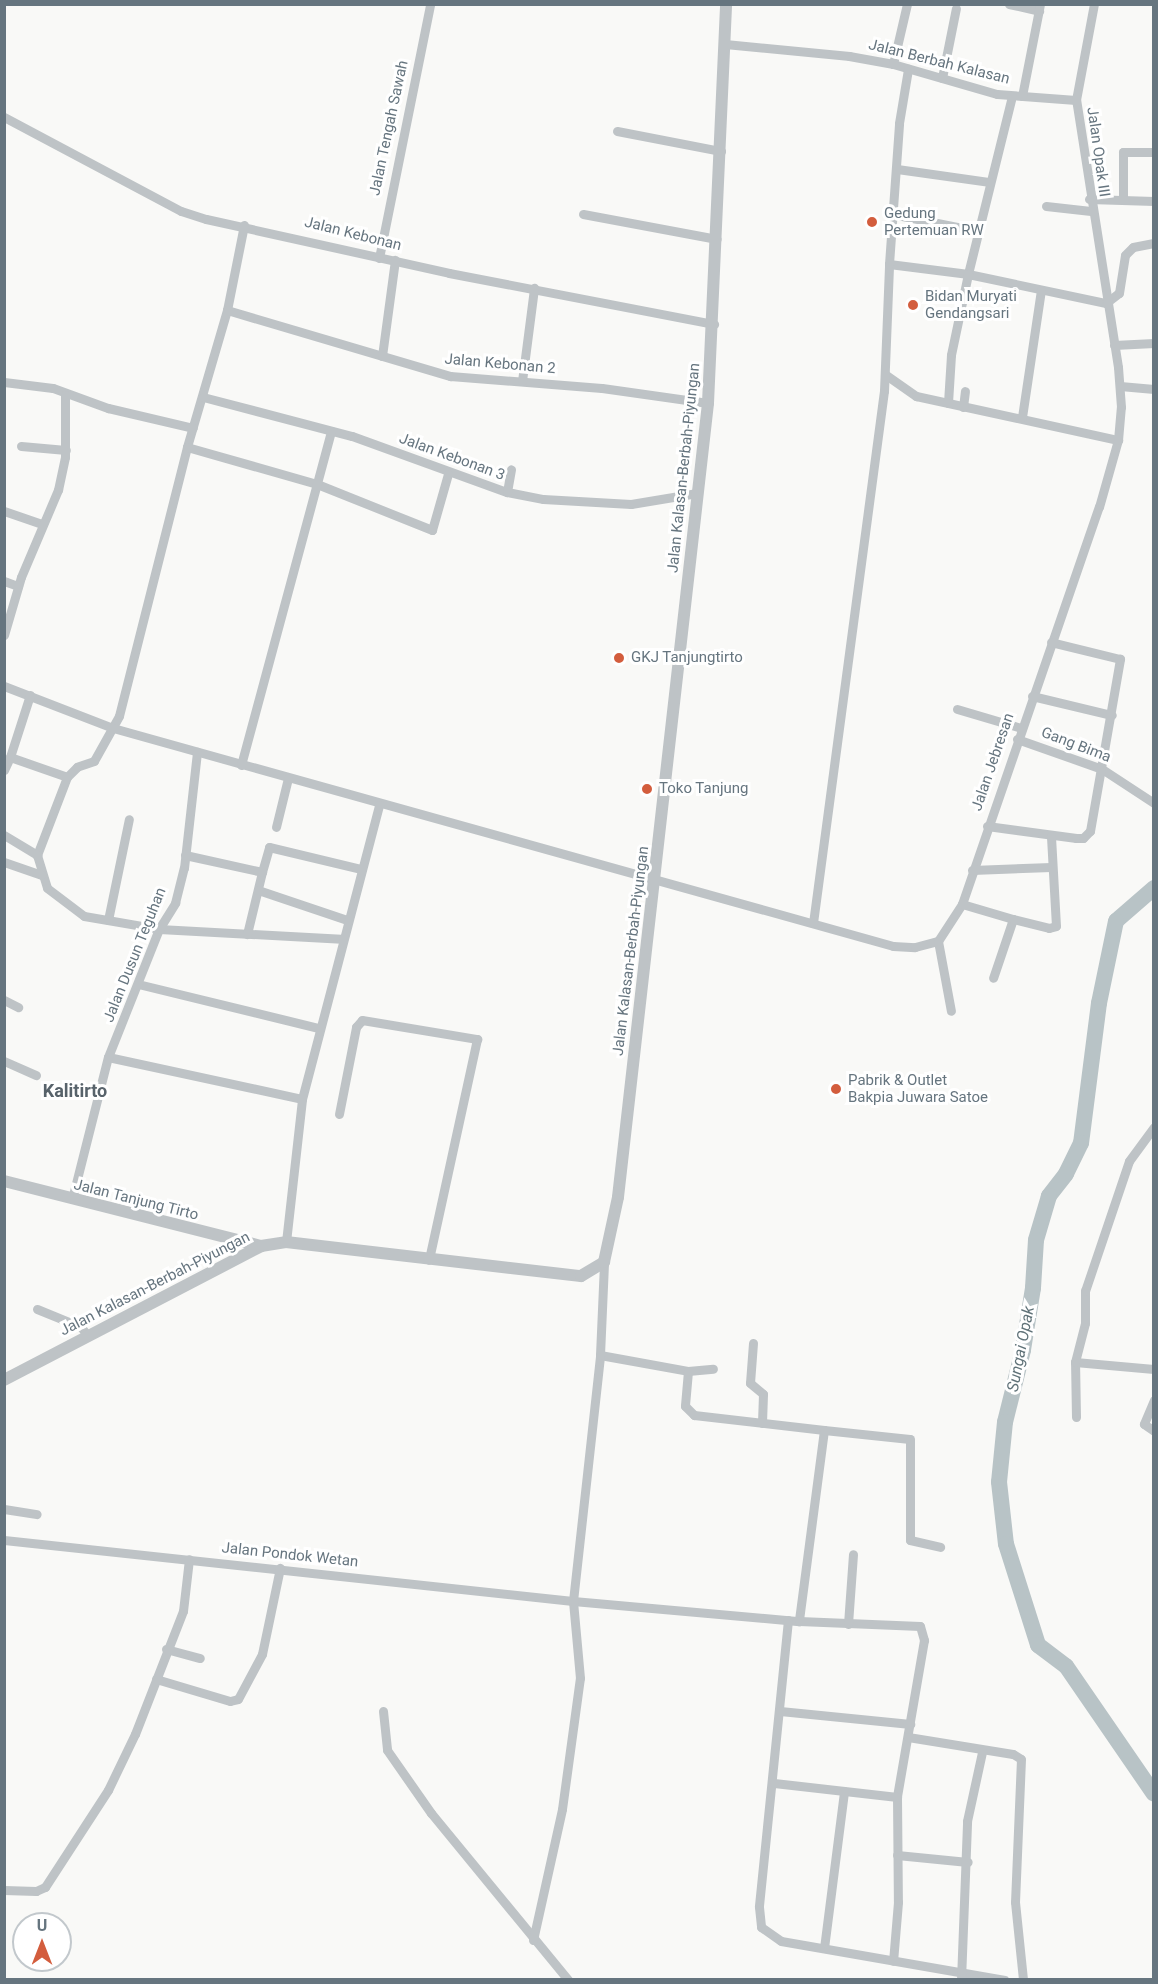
<!DOCTYPE html>
<html>
<head>
<meta charset="utf-8">
<style>
  body { margin:0 }
  #map { position:relative; width:1158px; height:1984px; overflow:hidden; background:#f9f9f7; font-family:Roboto,sans-serif }
  div>[style] { position:absolute }
  [style*='--x'] { left:calc(var(--x)*1px); top:calc(var(--y)*1px); width:calc(var(--w)*1px); rotate:calc(var(--a)*1deg) }
  .river>* { height:16px; margin:-8px; padding:0 8px; transform-origin:8px; border-radius:8px; background:#b8c3c6 }
  .minor>* { height:9px; margin:-4.5px; padding:0 4.5px; transform-origin:4.5px; border-radius:4.5px; background:#bec3c6 }
  .tertiary>* { height:12px; margin:-6px; padding:0 6px; transform-origin:6px; border-radius:6px; background:#bec3c6 }
  .dots>* { width:16px; height:16px; translate:-50% -50%; box-sizing:border-box; border:3px solid #fff; border-radius:50% }
  span { translate:-50% -50%; white-space:nowrap; text-align:center; line-height:1.15; -webkit-text-stroke:6px #fff; paint-order:stroke }
  .street-label { font-size:15px; color:#66757f }
  .poi-label { font-size:15px; color:#66757f }
  .left { translate:0 -50%; text-align:left }
  .water-label { font-size:16px; color:#617379; font-style:italic }
  .quarter-label { font-size:18px; color:#58636b; font-weight:700 }
  .frame { position:absolute; inset:0; border:6px solid #66757f; pointer-events:none }
  .north { position:absolute; left:12px; top:1912px; width:60px; height:60px; box-sizing:border-box; background:#fff; border:2px solid #c2c8cc; border-radius:50%; rotate:0deg; font-size:16px; font-weight:700; line-height:24px; text-align:center; color:#66757f }
  .north::after { content:''; display:block; margin:auto; width:21px; height:27px; background:#d35d3d; clip-path:polygon(50% 0,100% 100%,50% 72%,0 100%) }
</style>
</head>
<body>
<div id="map">
  <div class="river">
    <div style="--x:1154;--y:888;--w:50;--a:139"></div>
    <div style="--x:1116;--y:921;--w:84;--a:101.7"></div>
    <div style="--x:1099;--y:1003;--w:141;--a:97.3"></div>
    <div style="--x:1081;--y:1143;--w:34;--a:116"></div>
    <div style="--x:1066;--y:1174;--w:28;--a:128"></div>
    <div style="--x:1049;--y:1196;--w:46;--a:106.5"></div>
    <div style="--x:1036;--y:1240;--w:48;--a:93.6"></div>
    <div style="--x:1033;--y:1288;--w:63;--a:99.2"></div>
    <div style="--x:1023;--y:1350;--w:74;--a:104"></div>
    <div style="--x:1005;--y:1422;--w:60;--a:95.7"></div>
    <div style="--x:999;--y:1482;--w:62;--a:83.6"></div>
    <div style="--x:1006;--y:1544;--w:106;--a:72.4"></div>
    <div style="--x:1038;--y:1645;--w:35;--a:37"></div>
    <div style="--x:1066;--y:1666;--w:155;--a:55.5"></div>
  </div>
  <div class="minor">
    <div style="--x:1009;--y:4;--w:31;--a:13"></div>
    <div style="--x:725;--y:44;--w:125;--a:5.5"></div>
    <div style="--x:849;--y:56;--w:45;--a:10.3"></div>
    <div style="--x:893;--y:64;--w:108;--a:16.1"></div>
    <div style="--x:997;--y:94;--w:79;--a:4.3"></div>
    <div style="--x:893;--y:64;--w:62;--a:-76.9"></div>
    <div style="--x:942;--y:78;--w:71;--a:-78.7"></div>
    <div style="--x:1012;--y:96;--w:183;--a:103.9"></div>
    <div style="--x:968;--y:274;--w:141;--a:11.9"></div>
    <div style="--x:1106;--y:303;--w:16;--a:-38"></div>
    <div style="--x:1119;--y:293;--w:38;--a:-81"></div>
    <div style="--x:1125;--y:255;--w:11;--a:-45"></div>
    <div style="--x:1133;--y:247;--w:21;--a:-11"></div>
    <div style="--x:1022;--y:96;--w:94;--a:-78.9"></div>
    <div style="--x:4;--y:117;--w:200;--a:28"></div>
    <div style="--x:181;--y:211;--w:26;--a:18"></div>
    <div style="--x:206;--y:219;--w:249;--a:12.5"></div>
    <div style="--x:449;--y:273;--w:270;--a:10.9"></div>
    <div style="--x:617;--y:131;--w:106;--a:10.9"></div>
    <div style="--x:897;--y:169;--w:94;--a:8"></div>
    <div style="--x:1123;--y:198;--w:46;--a:-90"></div>
    <div style="--x:1123;--y:152;--w:31;--a:0"></div>
    <div style="--x:1089;--y:199;--w:65;--a:1.8"></div>
    <div style="--x:1046;--y:206;--w:45;--a:6.3"></div>
    <div style="--x:583;--y:214;--w:136;--a:10.6"></div>
    <div style="--x:892;--y:214;--w:88;--a:11.2"></div>
    <div style="--x:244;--y:225;--w:87;--a:101.3"></div>
    <div style="--x:227;--y:310;--w:143;--a:106.3"></div>
    <div style="--x:187;--y:447;--w:277;--a:104.2"></div>
    <div style="--x:119;--y:716;--w:51;--a:119.1"></div>
    <div style="--x:94;--y:761;--w:18;--a:161"></div>
    <div style="--x:77;--y:767;--w:14;--a:135"></div>
    <div style="--x:67;--y:777;--w:84;--a:111"></div>
    <div style="--x:37;--y:855;--w:34;--a:73"></div>
    <div style="--x:47;--y:888;--w:46;--a:37.1"></div>
    <div style="--x:84;--y:916;--w:76;--a:9.8"></div>
    <div style="--x:159;--y:929;--w:182;--a:3.1"></div>
    <div style="--x:379;--y:258;--w:259;--a:-78.6"></div>
    <div style="--x:889;--y:264;--w:80;--a:7.2"></div>
    <div style="--x:968;--y:274;--w:83;--a:101.9"></div>
    <div style="--x:951;--y:355;--w:48;--a:93.6"></div>
    <div style="--x:227;--y:310;--w:233;--a:16.5"></div>
    <div style="--x:450;--y:376;--w:152;--a:4.5"></div>
    <div style="--x:602;--y:388;--w:107;--a:8.1"></div>
    <div style="--x:1114;--y:345;--w:40;--a:-2.9"></div>
    <div style="--x:382;--y:356;--w:97;--a:-82.3"></div>
    <div style="--x:886;--y:375;--w:37;--a:35"></div>
    <div style="--x:916;--y:396;--w:207;--a:12.3"></div>
    <div style="--x:522;--y:381;--w:94;--a:-82.6"></div>
    <div style="--x:4;--y:382;--w:49;--a:7"></div>
    <div style="--x:53;--y:388;--w:59;--a:20"></div>
    <div style="--x:108;--y:408;--w:87;--a:13.2"></div>
    <div style="--x:1120;--y:386;--w:34;--a:5"></div>
    <div style="--x:203;--y:397;--w:154;--a:14.7"></div>
    <div style="--x:352;--y:436;--w:165;--a:19.9"></div>
    <div style="--x:507;--y:492;--w:37;--a:11"></div>
    <div style="--x:543;--y:499;--w:88;--a:3.3"></div>
    <div style="--x:631;--y:504;--w:67;--a:-9.5"></div>
    <div style="--x:963;--y:407;--w:16;--a:-83"></div>
    <div style="--x:1022;--y:417;--w:128;--a:-81.5"></div>
    <div style="--x:21;--y:446;--w:45;--a:5.1"></div>
    <div style="--x:187;--y:447;--w:135;--a:15.9"></div>
    <div style="--x:317;--y:484;--w:124;--a:21.8"></div>
    <div style="--x:432;--y:530;--w:58;--a:-74.1"></div>
    <div style="--x:507;--y:492;--w:23;--a:-80"></div>
    <div style="--x:4;--y:511;--w:40;--a:18.9"></div>
    <div style="--x:4;--y:581;--w:15;--a:20"></div>
    <div style="--x:4;--y:635;--w:60;--a:-73.7"></div>
    <div style="--x:21;--y:577;--w:95;--a:-67"></div>
    <div style="--x:58;--y:490;--w:34;--a:-78"></div>
    <div style="--x:65;--y:457;--w:62;--a:-90"></div>
    <div style="--x:4;--y:686;--w:117;--a:21.1"></div>
    <div style="--x:113;--y:728;--w:810;--a:15.61"></div>
    <div style="--x:893;--y:946;--w:22;--a:3"></div>
    <div style="--x:915;--y:947;--w:24;--a:-15"></div>
    <div style="--x:938;--y:941;--w:44;--a:-57"></div>
    <div style="--x:962;--y:904;--w:420;--a:-71"></div>
    <div style="--x:1099;--y:507;--w:70;--a:-74.2"></div>
    <div style="--x:1118;--y:440;--w:33;--a:-85"></div>
    <div style="--x:1121;--y:407;--w:40;--a:-94.3"></div>
    <div style="--x:1118;--y:367;--w:270;--a:-98.9"></div>
    <div style="--x:1076;--y:100;--w:98;--a:-79.4"></div>
    <div style="--x:30;--y:695;--w:65;--a:107.9"></div>
    <div style="--x:10;--y:757;--w:60;--a:19.3"></div>
    <div style="--x:1032;--y:696;--w:82;--a:13.4"></div>
    <div style="--x:957;--y:709;--w:67;--a:16.5"></div>
    <div style="--x:1017;--y:739;--w:90;--a:19.4"></div>
    <div style="--x:1102;--y:769;--w:62;--a:33.2"></div>
    <div style="--x:241;--y:765;--w:346;--a:-74.9"></div>
    <div style="--x:4;--y:770;--w:14;--a:-65"></div>
    <div style="--x:987;--y:826;--w:90;--a:7.7"></div>
    <div style="--x:1076;--y:838;--w:7;--a:0"></div>
    <div style="--x:1083;--y:838;--w:10;--a:-45"></div>
    <div style="--x:1090;--y:831;--w:175;--a:-80.1"></div>
    <div style="--x:1120;--y:659;--w:71;--a:-166.2"></div>
    <div style="--x:276;--y:827;--w:50;--a:-76.2"></div>
    <div style="--x:4;--y:835;--w:39;--a:31"></div>
    <div style="--x:185;--y:855;--w:79;--a:12.4"></div>
    <div style="--x:262;--y:872;--w:64;--a:103.6"></div>
    <div style="--x:4;--y:862;--w:39;--a:19"></div>
    <div style="--x:972;--y:870;--w:79;--a:-2.2"></div>
    <div style="--x:262;--y:872;--w:26;--a:-74"></div>
    <div style="--x:269;--y:847;--w:95;--a:13.4"></div>
    <div style="--x:258;--y:890;--w:94;--a:18.6"></div>
    <div style="--x:962;--y:904;--w:53;--a:16.4"></div>
    <div style="--x:1013;--y:919;--w:62;--a:108.7"></div>
    <div style="--x:1013;--y:919;--w:37;--a:14"></div>
    <div style="--x:1049;--y:928;--w:7;--a:-16"></div>
    <div style="--x:1056;--y:926;--w:90;--a:-93.2"></div>
    <div style="--x:108;--y:920;--w:103;--a:-78.3"></div>
    <div style="--x:813;--y:923;--w:537;--a:-82.4"></div>
    <div style="--x:884;--y:391;--w:127;--a:-87.7"></div>
    <div style="--x:889;--y:264;--w:141;--a:-85.9"></div>
    <div style="--x:899;--y:123;--w:55;--a:-80.5"></div>
    <div style="--x:938;--y:941;--w:71;--a:79.5"></div>
    <div style="--x:138;--y:984;--w:185;--a:13.7"></div>
    <div style="--x:4;--y:1000;--w:16;--a:27"></div>
    <div style="--x:108;--y:1057;--w:198;--a:12.2"></div>
    <div style="--x:4;--y:1061;--w:35;--a:24"></div>
    <div style="--x:339;--y:1114;--w:89;--a:-78.9"></div>
    <div style="--x:356;--y:1027;--w:9;--a:-49"></div>
    <div style="--x:362;--y:1020;--w:117;--a:9.4"></div>
    <div style="--x:477;--y:1039;--w:226;--a:102.3"></div>
    <div style="--x:72;--y:1199;--w:146;--a:-75.8"></div>
    <div style="--x:108;--y:1057;--w:138;--a:-68.3"></div>
    <div style="--x:159;--y:929;--w:31;--a:-58"></div>
    <div style="--x:175;--y:903;--w:36;--a:-76"></div>
    <div style="--x:184;--y:868;--w:117;--a:-83.6"></div>
    <div style="--x:286;--y:1242;--w:144;--a:-83.6"></div>
    <div style="--x:302;--y:1099;--w:304;--a:-75.3"></div>
    <div style="--x:37;--y:1309;--w:48;--a:22.2"></div>
    <div style="--x:81;--y:1327;--w:11;--a:52"></div>
    <div style="--x:753;--y:1343;--w:40;--a:94.3"></div>
    <div style="--x:750;--y:1383;--w:17;--a:40"></div>
    <div style="--x:763;--y:1394;--w:29;--a:92"></div>
    <div style="--x:600;--y:1355;--w:89;--a:10.3"></div>
    <div style="--x:688;--y:1371;--w:35;--a:95"></div>
    <div style="--x:685;--y:1406;--w:13;--a:45"></div>
    <div style="--x:694;--y:1415;--w:131;--a:6.6"></div>
    <div style="--x:824;--y:1430;--w:193;--a:97.5"></div>
    <div style="--x:1075;--y:1362;--w:79;--a:5.1"></div>
    <div style="--x:688;--y:1371;--w:25;--a:-5"></div>
    <div style="--x:1154;--y:1400;--w:26;--a:113"></div>
    <div style="--x:1144;--y:1424;--w:12;--a:35"></div>
    <div style="--x:1076;--y:1417;--w:55;--a:-91"></div>
    <div style="--x:1075;--y:1362;--w:40;--a:-75.6"></div>
    <div style="--x:1085;--y:1323;--w:32;--a:-90"></div>
    <div style="--x:1085;--y:1291;--w:137;--a:-71.3"></div>
    <div style="--x:1129;--y:1161;--w:42;--a:-53.7"></div>
    <div style="--x:824;--y:1430;--w:86;--a:6"></div>
    <div style="--x:910;--y:1439;--w:101;--a:90"></div>
    <div style="--x:910;--y:1540;--w:31;--a:13"></div>
    <div style="--x:4;--y:1509;--w:33;--a:9"></div>
    <div style="--x:4;--y:1540;--w:572;--a:6.12"></div>
    <div style="--x:573;--y:1601;--w:227;--a:5.1"></div>
    <div style="--x:799;--y:1621;--w:121;--a:2.4"></div>
    <div style="--x:920;--y:1626;--w:15;--a:74"></div>
    <div style="--x:924;--y:1640;--w:159;--a:99.8"></div>
    <div style="--x:897;--y:1797;--w:105;--a:89.5"></div>
    <div style="--x:898;--y:1902;--w:59;--a:94.8"></div>
    <div style="--x:788;--y:1620;--w:288;--a:95.8"></div>
    <div style="--x:759;--y:1907;--w:20;--a:84"></div>
    <div style="--x:761;--y:1927;--w:24;--a:35"></div>
    <div style="--x:781;--y:1941;--w:227;--a:9.9"></div>
    <div style="--x:848;--y:1624;--w:70;--a:-85.9"></div>
    <div style="--x:166;--y:1649;--w:35;--a:15"></div>
    <div style="--x:156;--y:1679;--w:77;--a:16.6"></div>
    <div style="--x:230;--y:1701;--w:8;--a:-14"></div>
    <div style="--x:238;--y:1699;--w:51;--a:-61.9"></div>
    <div style="--x:262;--y:1654;--w:88;--a:-78.2"></div>
    <div style="--x:383;--y:1711;--w:39;--a:84"></div>
    <div style="--x:387;--y:1750;--w:77;--a:55.1"></div>
    <div style="--x:431;--y:1813;--w:216;--a:50.6"></div>
    <div style="--x:780;--y:1711;--w:131;--a:5.7"></div>
    <div style="--x:908;--y:1737;--w:106;--a:9.2"></div>
    <div style="--x:1013;--y:1754;--w:9;--a:32"></div>
    <div style="--x:1021;--y:1759;--w:143;--a:92.4"></div>
    <div style="--x:1015;--y:1902;--w:78;--a:84.1"></div>
    <div style="--x:774;--y:1783;--w:124;--a:6.5"></div>
    <div style="--x:897;--y:1855;--w:71;--a:5.6"></div>
    <div style="--x:4;--y:1890;--w:32;--a:2"></div>
    <div style="--x:36;--y:1891;--w:10;--a:-24"></div>
    <div style="--x:45;--y:1887;--w:116;--a:-57"></div>
    <div style="--x:108;--y:1790;--w:62;--a:-64.3"></div>
    <div style="--x:135;--y:1734;--w:132;--a:-68.7"></div>
    <div style="--x:183;--y:1611;--w:52;--a:-83.4"></div>
    <div style="--x:533;--y:1940;--w:134;--a:-77.5"></div>
    <div style="--x:562;--y:1809;--w:132;--a:-82.2"></div>
    <div style="--x:580;--y:1678;--w:77;--a:-95.2"></div>
    <div style="--x:573;--y:1601;--w:247;--a:-83.7"></div>
    <div style="--x:600;--y:1355;--w:93;--a:-87.5"></div>
    <div style="--x:824;--y:1948;--w:158;--a:-82.7"></div>
    <div style="--x:961;--y:1980;--w:159;--a:-87.8"></div>
    <div style="--x:967;--y:1821;--w:71;--a:-77.7"></div>
  </div>
  <div class="tertiary">
    <div style="--x:4;--y:1181;--w:265;--a:14.2"></div>
    <div style="--x:4;--y:1380;--w:290;--a:-27.5"></div>
    <div style="--x:261;--y:1246;--w:25;--a:-9"></div>
    <div style="--x:286;--y:1242;--w:297;--a:6.6"></div>
    <div style="--x:581;--y:1276;--w:27;--a:-31"></div>
    <div style="--x:604;--y:1262;--w:66;--a:-77.8"></div>
    <div style="--x:618;--y:1197;--w:799;--a:-83.53"></div>
    <div style="--x:708;--y:403;--w:399;--a:-87.4"></div>
  </div>
  <div class="dots">
    <div style="left:872px;top:222px;background:#d35d3d"></div>
    <div style="left:913px;top:305px;background:#d35d3d"></div>
    <div style="left:619px;top:658px;background:#d35d3d"></div>
    <div style="left:647px;top:789px;background:#d35d3d"></div>
    <div style="left:836px;top:1089px;background:#d35d3d"></div>
  </div>
  <div class="street-label">
    <span style="left:939px;top:62px;rotate:14deg">Jalan Berbah Kalasan</span>
    <span style="left:389px;top:128px;rotate:-78deg">Jalan Tengah Sawah</span>
    <span style="left:1098px;top:152px;rotate:82deg">Jalan Opak III</span>
    <span style="left:353px;top:234px;rotate:14deg">Jalan Kebonan</span>
    <span style="left:500px;top:364px;rotate:5deg">Jalan Kebonan 2</span>
    <span style="left:452px;top:457px;rotate:20deg">Jalan Kebonan 3</span>
    <span style="left:684px;top:468px;rotate:-84deg">Jalan Kalasan-Berbah-Piyungan</span>
    <span style="left:1076px;top:745px;rotate:21deg">Gang Bima</span>
    <span style="left:993px;top:762px;rotate:-71deg">Jalan Jebresan</span>
    <span style="left:631px;top:951px;rotate:-83deg">Jalan Kalasan-Berbah-Piyungan</span>
    <span style="left:135px;top:955px;rotate:-68deg">Jalan Dusun Teguhan</span>
    <span style="left:136px;top:1200px;rotate:14deg">Jalan Tanjung Tirto</span>
    <span style="left:155px;top:1284px;rotate:-27deg">Jalan Kalasan-Berbah-Piyungan</span>
    <span style="left:290px;top:1555px;rotate:6deg">Jalan Pondok Wetan</span>
  </div>
  <div class="poi-label">
    <span class="left" style="left:884px;top:222px">Gedung<br>Pertemuan RW</span>
    <span class="left" style="left:925px;top:305px">Bidan Muryati<br>Gendangsari</span>
    <span class="left" style="left:631px;top:658px">GKJ Tanjungtirto</span>
    <span class="left" style="left:659px;top:789px">Toko Tanjung</span>
    <span class="left" style="left:848px;top:1089px">Pabrik &amp; Outlet<br>Bakpia Juwara Satoe</span>
  </div>
  <div class="water-label">
    <span style="left:1021px;top:1349px;rotate:-79deg">Sungai Opak</span>
  </div>
  <div class="quarter-label">
    <span style="left:75px;top:1091px">Kalitirto</span>
  </div>
  <div class="frame"></div>
  <div class="north">U</div>
</div>
</body>
</html>
